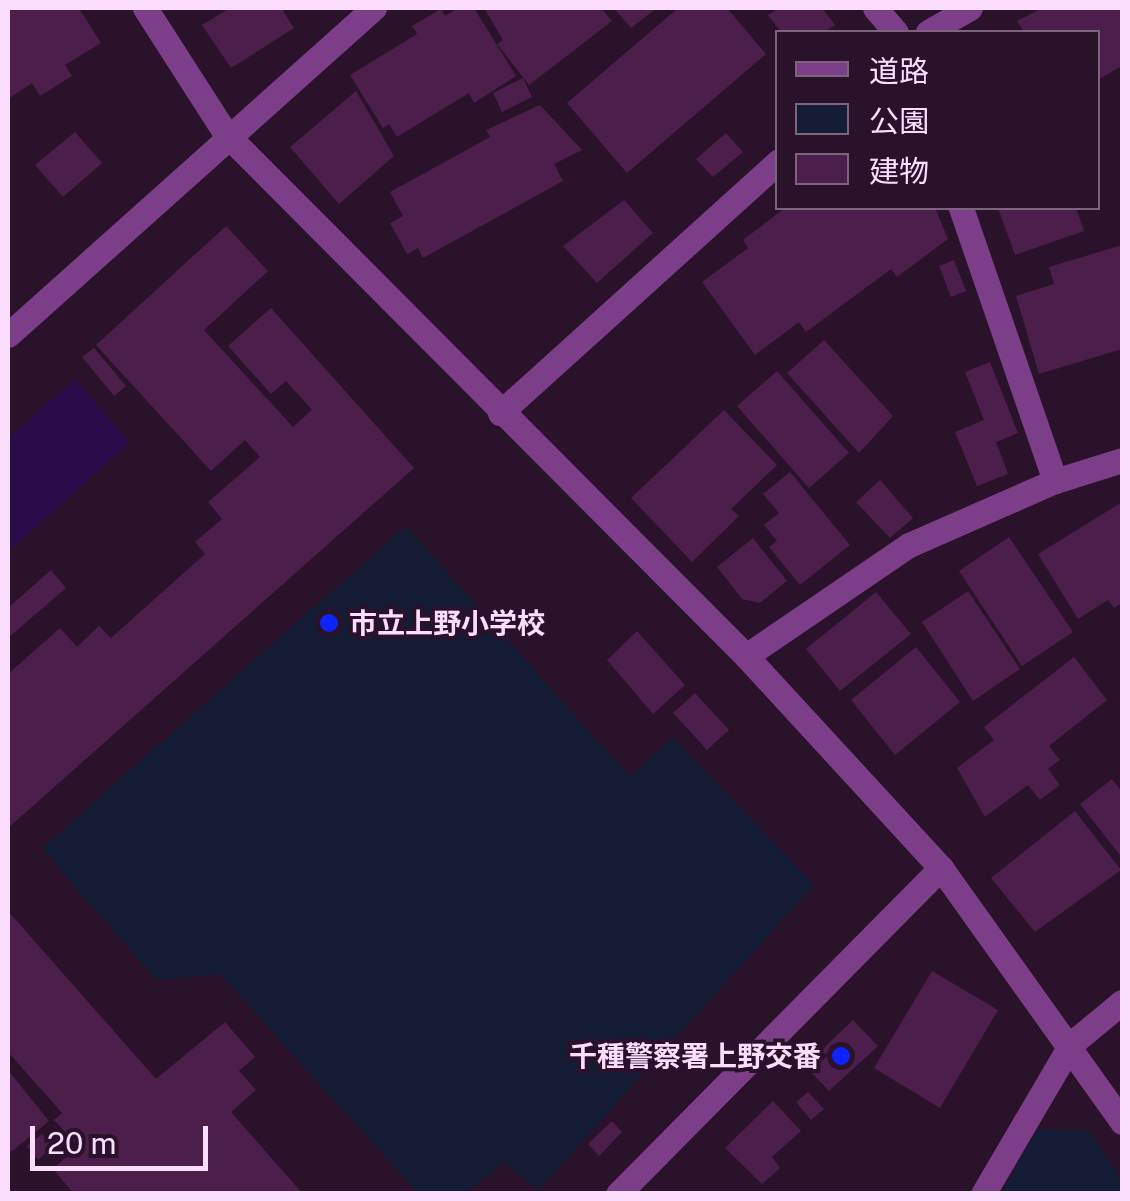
<!DOCTYPE html>
<html>
<head>
<meta charset="utf-8">
<style>
  body { margin:0 }
  #map { position:relative; width:1130px; height:1201px; overflow:hidden; background:#2a122b; font-family:"Public Sans","Noto Sans JP",sans-serif }
  div>[style] { position:absolute }
  [style*='--x'] { left:calc(var(--x)*1px); top:calc(var(--y)*1px); width:calc(var(--w)*1px); rotate:calc(var(--a)*1deg) }
  .green>* { inset:0; background:#151c35 }
  .water>* { inset:0; background:#270c49 }
  .building>* { inset:0; background:#4c1e4b }
  .minor>* { height:25px; margin:-12.5px; padding:0 12.5px; transform-origin:12.5px; border-radius:12.5px; background:#7d3e89 }
  .dots>* { width:28px; height:28px; translate:-50% -50%; box-sizing:border-box; border:5px solid #2a122b; border-radius:50% }
  span { translate:-50% -50%; white-space:nowrap; text-align:center; line-height:1.15; -webkit-text-stroke:8px #2a122b; paint-order:stroke }
  .poi-label { font-size:28px; color:#fcddfe; font-weight:700 }
  .left { translate:0 -50%; text-align:left }
  .right { translate:-100% -50%; text-align:right }
  .frame { position:absolute; inset:0; border:10px solid #fcddfe; pointer-events:none }
  .legend { position:absolute; left:775px; top:30px; width:325px; height:180px; box-sizing:border-box; background:#2a122b; border:2px solid #7e637f; margin:0; padding:12px 18px; list-style:none; font-size:30px; color:#fcddfe }
  .legend li { display:flex; align-items:center; gap:20px; height:50px }
  .legend b { width:50px; border:2px solid #7e637f }
  .scale { position:absolute; left:30px; top:1126px; width:178px; height:45px; box-sizing:border-box; border:5px solid #fcddfe; border-top:0; padding-left:12px; font-size:30px; line-height:35px; white-space:nowrap; color:#fcddfe; -webkit-text-stroke:8px #2a122b; paint-order:stroke }
</style>
</head>
<body>
<div id="map">
  <div class="green">
    <div style="clip-path:polygon(406px 526px,629px 776px,673px 738px,814px 885px,538px 1190px,504px 1162px,466px 1193px,418px 1193px,220px 974px,156px 980px,42px 848px)"></div>
    <div style="clip-path:polygon(1037px 1130px,1089px 1130px,1122px 1180px,1122px 1193px,1001px 1193px)"></div>
  </div>
  <div class="water">
    <div style="clip-path:polygon(75px 379px,130px 442px,8px 552px,8px 439px)"></div>
  </div>
  <div class="building">
    <div style="clip-path:polygon(8px 8px,79px 8px,101px 43px,65px 65px,72px 76px,40px 96px,32px 83px,8px 99px)"></div>
    <div style="clip-path:polygon(230px 8px,288px 8px,283px 11px,294px 28px,231px 68px,202px 25px)"></div>
    <div style="clip-path:polygon(458px 8px,474px 8px,516px 76px,474px 103px,469px 93px,397px 137px,389px 124px,383px 128px,350px 75px,417px 34px,412px 26px,441px 9px,445px 16px)"></div>
    <div style="clip-path:polygon(484px 8px,601px 8px,612px 21px,529px 85px,497px 44px,503px 40px)"></div>
    <div style="clip-path:polygon(614px 8px,657px 8px,631px 28px)"></div>
    <div style="clip-path:polygon(678px 8px,727px 8px,766px 54px,627px 173px,567px 103px)"></div>
    <div style="clip-path:polygon(779px 8px,822px 8px,835px 25px,825px 32px,781px 32px,768px 15px)"></div>
    <div style="clip-path:polygon(1042px 8px,1122px 8px,1122px 66px,1099px 79px,1098px 32px,1024px 32px,1017px 21px)"></div>
    <div style="clip-path:polygon(523px 78px,532px 97px,502px 112px,493px 93px)"></div>
    <div style="clip-path:polygon(356px 91px,394px 156px,339px 204px,290px 147px)"></div>
    <div style="clip-path:polygon(540px 105px,582px 150px,554px 164px,563px 181px,423px 258px,418px 248px,407px 254px,390px 223px,403px 216px,390px 192px,490px 137px,486px 130px)"></div>
    <div style="clip-path:polygon(75px 132px,102px 163px,63px 197px,35px 165px)"></div>
    <div style="clip-path:polygon(726px 133px,743px 152px,713px 177px,696px 159px)"></div>
    <div style="clip-path:polygon(624px 200px,653px 233px,597px 283px,563px 246px)"></div>
    <div style="clip-path:polygon(785px 208px,935px 208px,948px 239px,897px 277px,891px 269px,806px 332px,799px 322px,755px 355px,702px 282px,748px 248px,743px 240px)"></div>
    <div style="clip-path:polygon(998px 208px,1076px 208px,1084px 231px,1015px 255px)"></div>
    <div style="clip-path:polygon(226px 226px,268px 271px,204px 330px,293px 427px,312px 410px,286px 381px,271px 394px,228px 346px,271px 308px,414px 468px,8px 828px,8px 674px,60px 628px,77px 647px,99px 626px,111px 638px,205px 554px,195px 542px,222px 519px,208px 502px,260px 457px,245px 440px,211px 471px,96px 345px)"></div>
    <div style="clip-path:polygon(1122px 245px,1122px 349px,1039px 374px,1016px 296px,1054px 284px,1049px 267px)"></div>
    <div style="clip-path:polygon(954px 260px,966px 291px,951px 297px,939px 266px)"></div>
    <div style="clip-path:polygon(824px 340px,893px 416px,859px 453px,787px 373px)"></div>
    <div style="clip-path:polygon(94px 348px,126px 386px,114px 396px,82px 357px)"></div>
    <div style="clip-path:polygon(990px 362px,1018px 433px,996px 442px,1008px 474px,977px 486px,955px 432px,984px 420px,965px 372px)"></div>
    <div style="clip-path:polygon(777px 371px,849px 453px,809px 488px,737px 406px)"></div>
    <div style="clip-path:polygon(724px 410px,777px 465px,731px 509px,739px 516px,692px 562px,631px 498px)"></div>
    <div style="clip-path:polygon(790px 472px,850px 545px,800px 585px,769px 547px,777px 541px,764px 525px,779px 513px,763px 494px)"></div>
    <div style="clip-path:polygon(880px 480px,913px 518px,890px 538px,856px 502px)"></div>
    <div style="clip-path:polygon(1122px 502px,1122px 603px,1114px 608px,1108px 600px,1078px 619px,1038px 554px)"></div>
    <div style="clip-path:polygon(1009px 537px,1073px 632px,1022px 666px,959px 571px)"></div>
    <div style="clip-path:polygon(753px 538px,787px 581px,760px 603px,742px 599px,717px 567px)"></div>
    <div style="clip-path:polygon(51px 570px,66px 588px,8px 638px,8px 608px)"></div>
    <div style="clip-path:polygon(968px 591px,1020px 669px,973px 701px,922px 622px)"></div>
    <div style="clip-path:polygon(876px 592px,911px 634px,840px 691px,806px 649px)"></div>
    <div style="clip-path:polygon(637px 631px,685px 685px,653px 714px,607px 660px)"></div>
    <div style="clip-path:polygon(916px 647px,960px 702px,895px 755px,851px 700px)"></div>
    <div style="clip-path:polygon(1074px 657px,1107px 700px,1049px 746px,1060px 760px,1048px 769px,1060px 785px,1040px 800px,1028px 785px,985px 817px,957px 768px,994px 740px,984px 727px)"></div>
    <div style="clip-path:polygon(695px 693px,729px 730px,707px 750px,673px 713px)"></div>
    <div style="clip-path:polygon(1112px 779px,1122px 792px,1122px 858px,1080px 804px)"></div>
    <div style="clip-path:polygon(1075px 811px,1121px 870px,1035px 932px,991px 878px)"></div>
    <div style="clip-path:polygon(8px 911px,156px 1079px,225px 1022px,255px 1057px,239px 1071px,256px 1090px,231px 1112px,303px 1194px,74px 1194px,53px 1169px,78px 1146px,54px 1120px,62px 1113px,8px 1052px)"></div>
    <div style="clip-path:polygon(932px 971px,998px 1010px,940px 1108px,874px 1068px)"></div>
    <div style="clip-path:polygon(853px 1020px,878px 1046px,829px 1091px,805px 1066px)"></div>
    <div style="clip-path:polygon(8px 1070px,49px 1121px,11px 1152px,8px 1148px)"></div>
    <div style="clip-path:polygon(808px 1092px,824px 1109px,811px 1120px,796px 1102px)"></div>
    <div style="clip-path:polygon(773px 1101px,801px 1131px,772px 1157px,780px 1168px,762px 1184px,725px 1148px)"></div>
    <div style="clip-path:polygon(612px 1121px,622px 1132px,599px 1156px,588px 1144px)"></div>
    <div style="clip-path:polygon(42px 1134px,53px 1146px,38px 1160px,27px 1146px)"></div>
  </div>
  <div class="minor">
    <div style="--x:145;--y:8;--w:150;--a:57.3"></div>
    <div style="--x:226;--y:134;--w:737;--a:45.11"></div>
    <div style="--x:746;--y:656;--w:288;--a:47.4"></div>
    <div style="--x:941;--y:868;--w:312;--a:54.5"></div>
    <div style="--x:875;--y:8;--w:32;--a:49"></div>
    <div style="--x:928;--y:32;--w:48;--a:-29.7"></div>
    <div style="--x:961;--y:208;--w:289;--a:71"></div>
    <div style="--x:8;--y:335;--w:491;--a:-41.8"></div>
    <div style="--x:500;--y:413;--w:375;--a:-42.1"></div>
    <div style="--x:746;--y:656;--w:197;--a:-34.3"></div>
    <div style="--x:909;--y:545;--w:159;--a:-23.7"></div>
    <div style="--x:1055;--y:481;--w:70;--a:-17.4"></div>
    <div style="--x:618;--y:1194;--w:459;--a:-45.3"></div>
    <div style="--x:983;--y:1194;--w:174;--a:-59.6"></div>
    <div style="--x:1071;--y:1044;--w:66;--a:-39.5"></div>
  </div>
  <div class="dots">
    <div style="left:329px;top:623px;background:#0d24fa"></div>
    <div style="left:841px;top:1056px;background:#0d24fa"></div>
  </div>
  <div class="poi-label">
    <span class="left" style="left:349px;top:623px">市立上野小学校</span>
    <span class="right" style="left:821px;top:1056px">千種警察署上野交番</span>
  </div>
  <div class="frame"></div>
  <ul class="legend">
  <li><b style="height:12px;background:#7d3e89"></b>道路</li>
  <li><b style="height:28px;background:#151c35"></b>公園</li>
  <li><b style="height:28px;background:#4c1e4b"></b>建物</li>
  </ul>
  <div class="scale">20 m</div>
</div>
</body>
</html>
